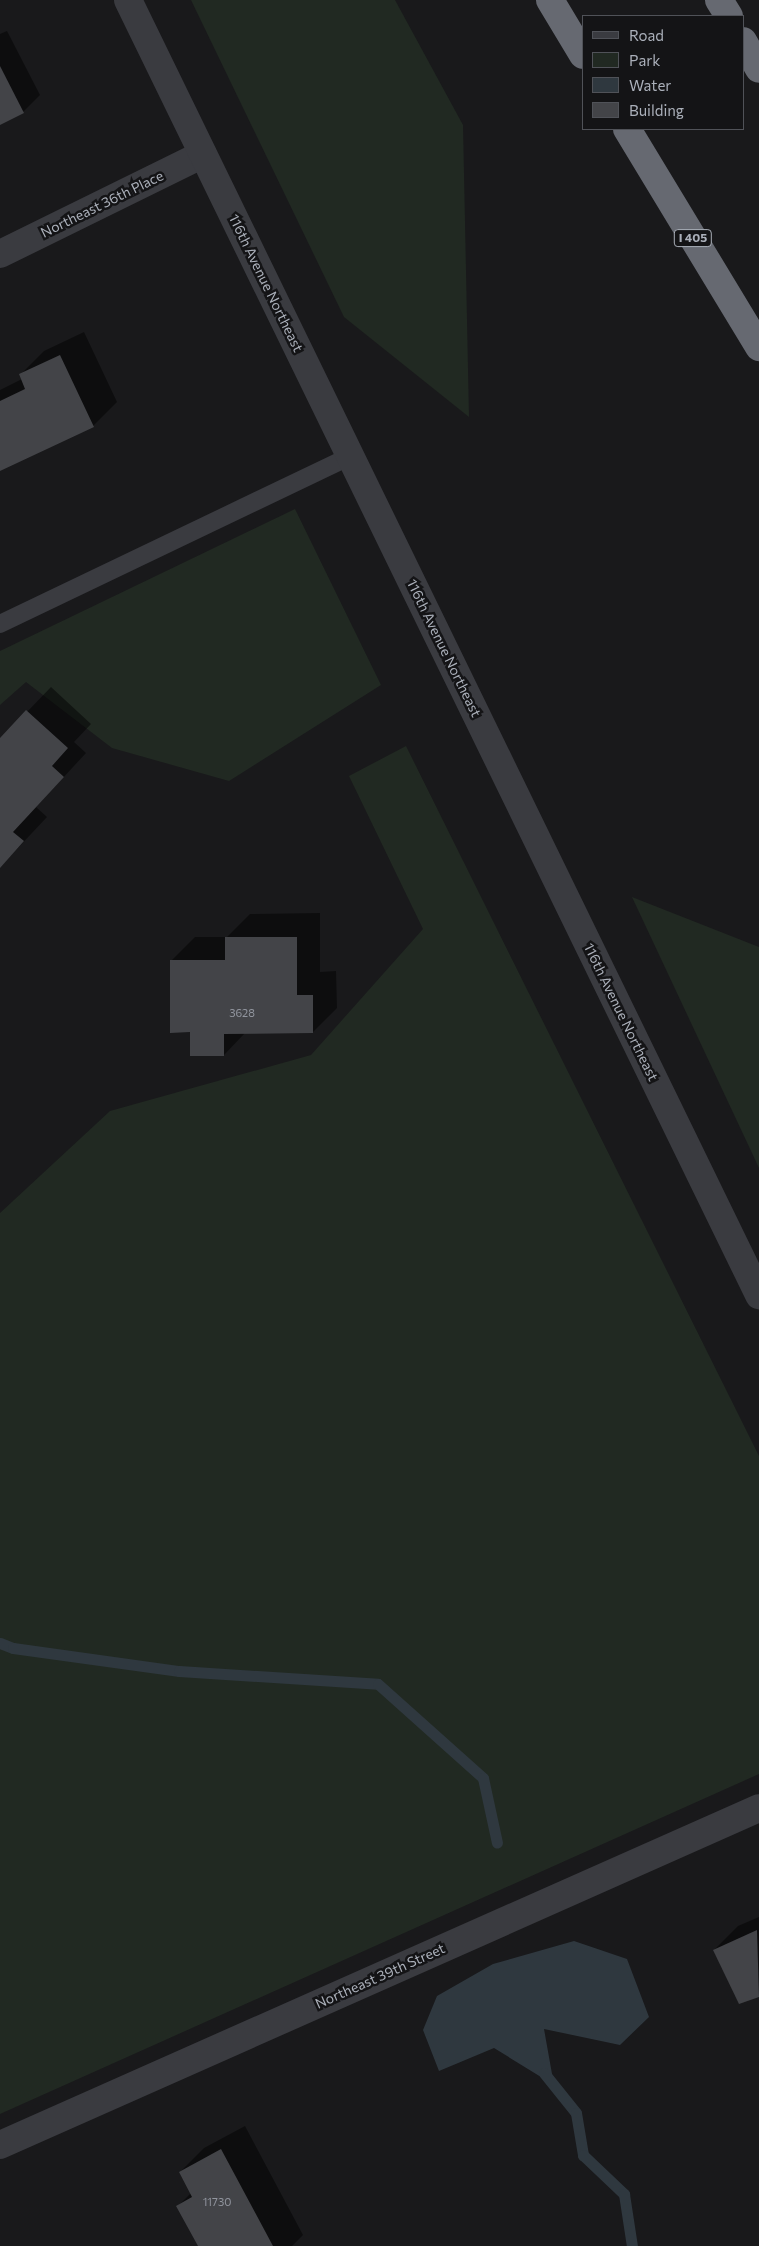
<!DOCTYPE html>
<html>
<head>
<meta charset="utf-8">
<style>
  body { margin:0 }
  #map { position:relative; width:759px; height:2246px; overflow:hidden; background:#19191b; font-family:Commissioner,sans-serif }
  div>[style] { position:absolute }
  [style*='--x'] { left:calc(var(--x)*1px); top:calc(var(--y)*1px); width:calc(var(--w)*1px); rotate:calc(var(--a)*1deg) }
  .green>* { inset:0; background:#212922 }
  .water>* { inset:0; background:#2f383f }
  .shadow>* { inset:0; background:#0007 }
  .stream>* { height:11px; margin:-5.5px; padding:0 5.5px; transform-origin:5.5px; border-radius:5.5px; background:#2f383f }
  .building>* { inset:0; background:#434448 }
  .service>* { height:18px; margin:-9px; padding:0 9px; transform-origin:9px; border-radius:9px; background:#3a3b40 }
  .minor>* { height:28px; margin:-14px; padding:0 14px; transform-origin:14px; border-radius:14px; background:#3a3b40 }
  .tertiary>* { height:28px; margin:-14px; padding:0 14px; transform-origin:14px; border-radius:14px; background:#3a3b40 }
  .motorway>* { height:28px; margin:-14px; padding:0 14px; transform-origin:14px; border-radius:14px; background:#666971 }
  span { translate:-50% -50%; white-space:nowrap; text-align:center; line-height:1.15; -webkit-text-stroke:5px #141416; paint-order:stroke }
  .number-label { font-size:11px; color:#91959e }
  .number-label span { -webkit-text-stroke-width:0 }
  .shield-label span { padding:1px 4px; background:#141416; border:1px solid; border-radius:4px; -webkit-text-stroke-width:0 }
  .shield-label { font-size:12px; color:#abb0ba; font-weight:700 }
  .street-label { font-size:14px; color:#abb0ba }
  .legend { position:absolute; left:582px; top:15px; width:162px; height:115px; box-sizing:border-box; background:#141416; border:1px solid #505258; margin:0; padding:6px 9px; list-style:none; font-size:15px; color:#abb0ba }
  .legend li { display:flex; align-items:center; gap:10px; height:25px }
  .legend b { width:25px; border:1px solid #505258 }
</style>
</head>
<body>
<div id="map">
  <div class="green">
    <div style="clip-path:polygon(191px 0,395px 0,463px 125px,469px 417px,344px 317px)"></div>
    <div style="clip-path:polygon(295px 509px,381px 685px,229px 781px,112px 748px,26px 682px,0 705px,0 651px)"></div>
    <div style="clip-path:polygon(406px 746px,759px 1456px,759px 1774px,0 2114px,0 1213px,110px 1111px,311px 1055px,423px 929px,349px 776px)"></div>
    <div style="clip-path:polygon(632px 897px,759px 947px,759px 1168px)"></div>
  </div>
  <div class="water">
    <div style="clip-path:polygon(574px 1941px,627px 1959px,649px 2017px,620px 2045px,544px 2029px,554px 2085px,494px 2048px,439px 2071px,423px 2030px,437px 1996px,493px 1964px)"></div>
  </div>
  <div class="shadow">
    <div style="clip-path:polygon(7px 31px,40px 95px,23px 112px,0 123px,0 34px)"></div>
    <div style="clip-path:polygon(84px 332px,117px 402px,93px 426px,0 470px,0 390px,22px 379px,20px 375px,44px 351px)"></div>
    <div style="clip-path:polygon(51px 687px,91px 724px,74px 742px,86px 753px,36px 807px,47px 817px,0 867px,0 740px)"></div>
    <div style="clip-path:polygon(320px 913px,320px 972px,336px 971px,337px 1008px,313px 1032px,245px 1033px,224px 1055px,191px 1031px,171px 961px,195px 937px,227px 937px,250px 914px)"></div>
    <div style="clip-path:polygon(759px 1917px,759px 1996px,740px 2002px,714px 1950px,738px 1926px)"></div>
    <div style="clip-path:polygon(245px 2126px,303px 2235px,292px 2246px,199px 2246px,178px 2206px,191px 2193px,180px 2172px,204px 2148px)"></div>
  </div>
  <div class="stream">
    <div style="--x:0;--y:1643;--w:14;--a:21"></div>
    <div style="--x:13;--y:1648;--w:168;--a:7.9"></div>
    <div style="--x:179;--y:1671;--w:199;--a:3.7"></div>
    <div style="--x:378;--y:1684;--w:141;--a:41.8"></div>
    <div style="--x:483;--y:1778;--w:66;--a:77.8"></div>
    <div style="--x:544;--y:2073;--w:51;--a:51.3"></div>
    <div style="--x:576;--y:2113;--w:43;--a:80.5"></div>
    <div style="--x:583;--y:2155;--w:57;--a:43.6"></div>
    <div style="--x:624;--y:2194;--w:53;--a:81.3"></div>
  </div>
  <div class="building">
    <div style="clip-path:polygon(0 66px,24px 113px,0 125px)"></div>
    <div style="clip-path:polygon(60px 355px,94px 427px,0 471px,0 401px,25px 389px,19px 374px)"></div>
    <div style="clip-path:polygon(26px 710px,68px 748px,52px 766px,64px 777px,13px 832px,24px 841px,0 868px,0 738px)"></div>
    <div style="clip-path:polygon(225px 937px,297px 937px,297px 995px,313px 995px,313px 1033px,224px 1034px,224px 1056px,190px 1056px,190px 1032px,170px 1033px,170px 960px,225px 960px)"></div>
    <div style="clip-path:polygon(757px 1930px,759px 1997px,739px 2004px,713px 1950px)"></div>
    <div style="clip-path:polygon(221px 2149px,273px 2246px,198px 2246px,176px 2206px,192px 2197px,179px 2172px)"></div>
  </div>
  <div class="service">
    <div style="--x:0;--y:624;--w:388;--a:-25.6"></div>
  </div>
  <div class="minor">
    <div style="--x:0;--y:254;--w:226;--a:-26.2"></div>
    <div style="--x:0;--y:2145;--w:830;--a:-23.94"></div>
  </div>
  <div class="tertiary">
    <div style="--x:128;--y:0;--w:1441;--a:64.02"></div>
  </div>
  <div class="motorway">
    <div style="--x:550;--y:0;--w:64;--a:59"></div>
    <div style="--x:719;--y:0;--w:19;--a:58"></div>
    <div style="--x:743;--y:41;--w:32;--a:60"></div>
    <div style="--x:627;--y:129;--w:255;--a:58.8"></div>
  </div>
  <div class="number-label">
    <span style="left:242px;top:1013px">3628</span>
    <span style="left:217px;top:2202px">11730</span>
  </div>
  <div class="shield-label">
    <span style="left:693px;top:238px">I 405</span>
  </div>
  <div class="street-label">
    <span style="left:102px;top:204px;rotate:-26deg">Northeast 36th Place</span>
    <span style="left:266px;top:283px;rotate:64deg">116th Avenue Northeast</span>
    <span style="left:444px;top:648px;rotate:64deg">116th Avenue Northeast</span>
    <span style="left:621px;top:1012px;rotate:64deg">116th Avenue Northeast</span>
    <span style="left:380px;top:1976px;rotate:-24deg">Northeast 39th Street</span>
  </div>
  <ul class="legend">
  <li><b style="height:6px;background:#3a3b40"></b>Road</li>
  <li><b style="height:14px;background:#212922"></b>Park</li>
  <li><b style="height:14px;background:#2f383f"></b>Water</li>
  <li><b style="height:14px;background:#434448"></b>Building</li>
  </ul>
</div>
</body>
</html>
